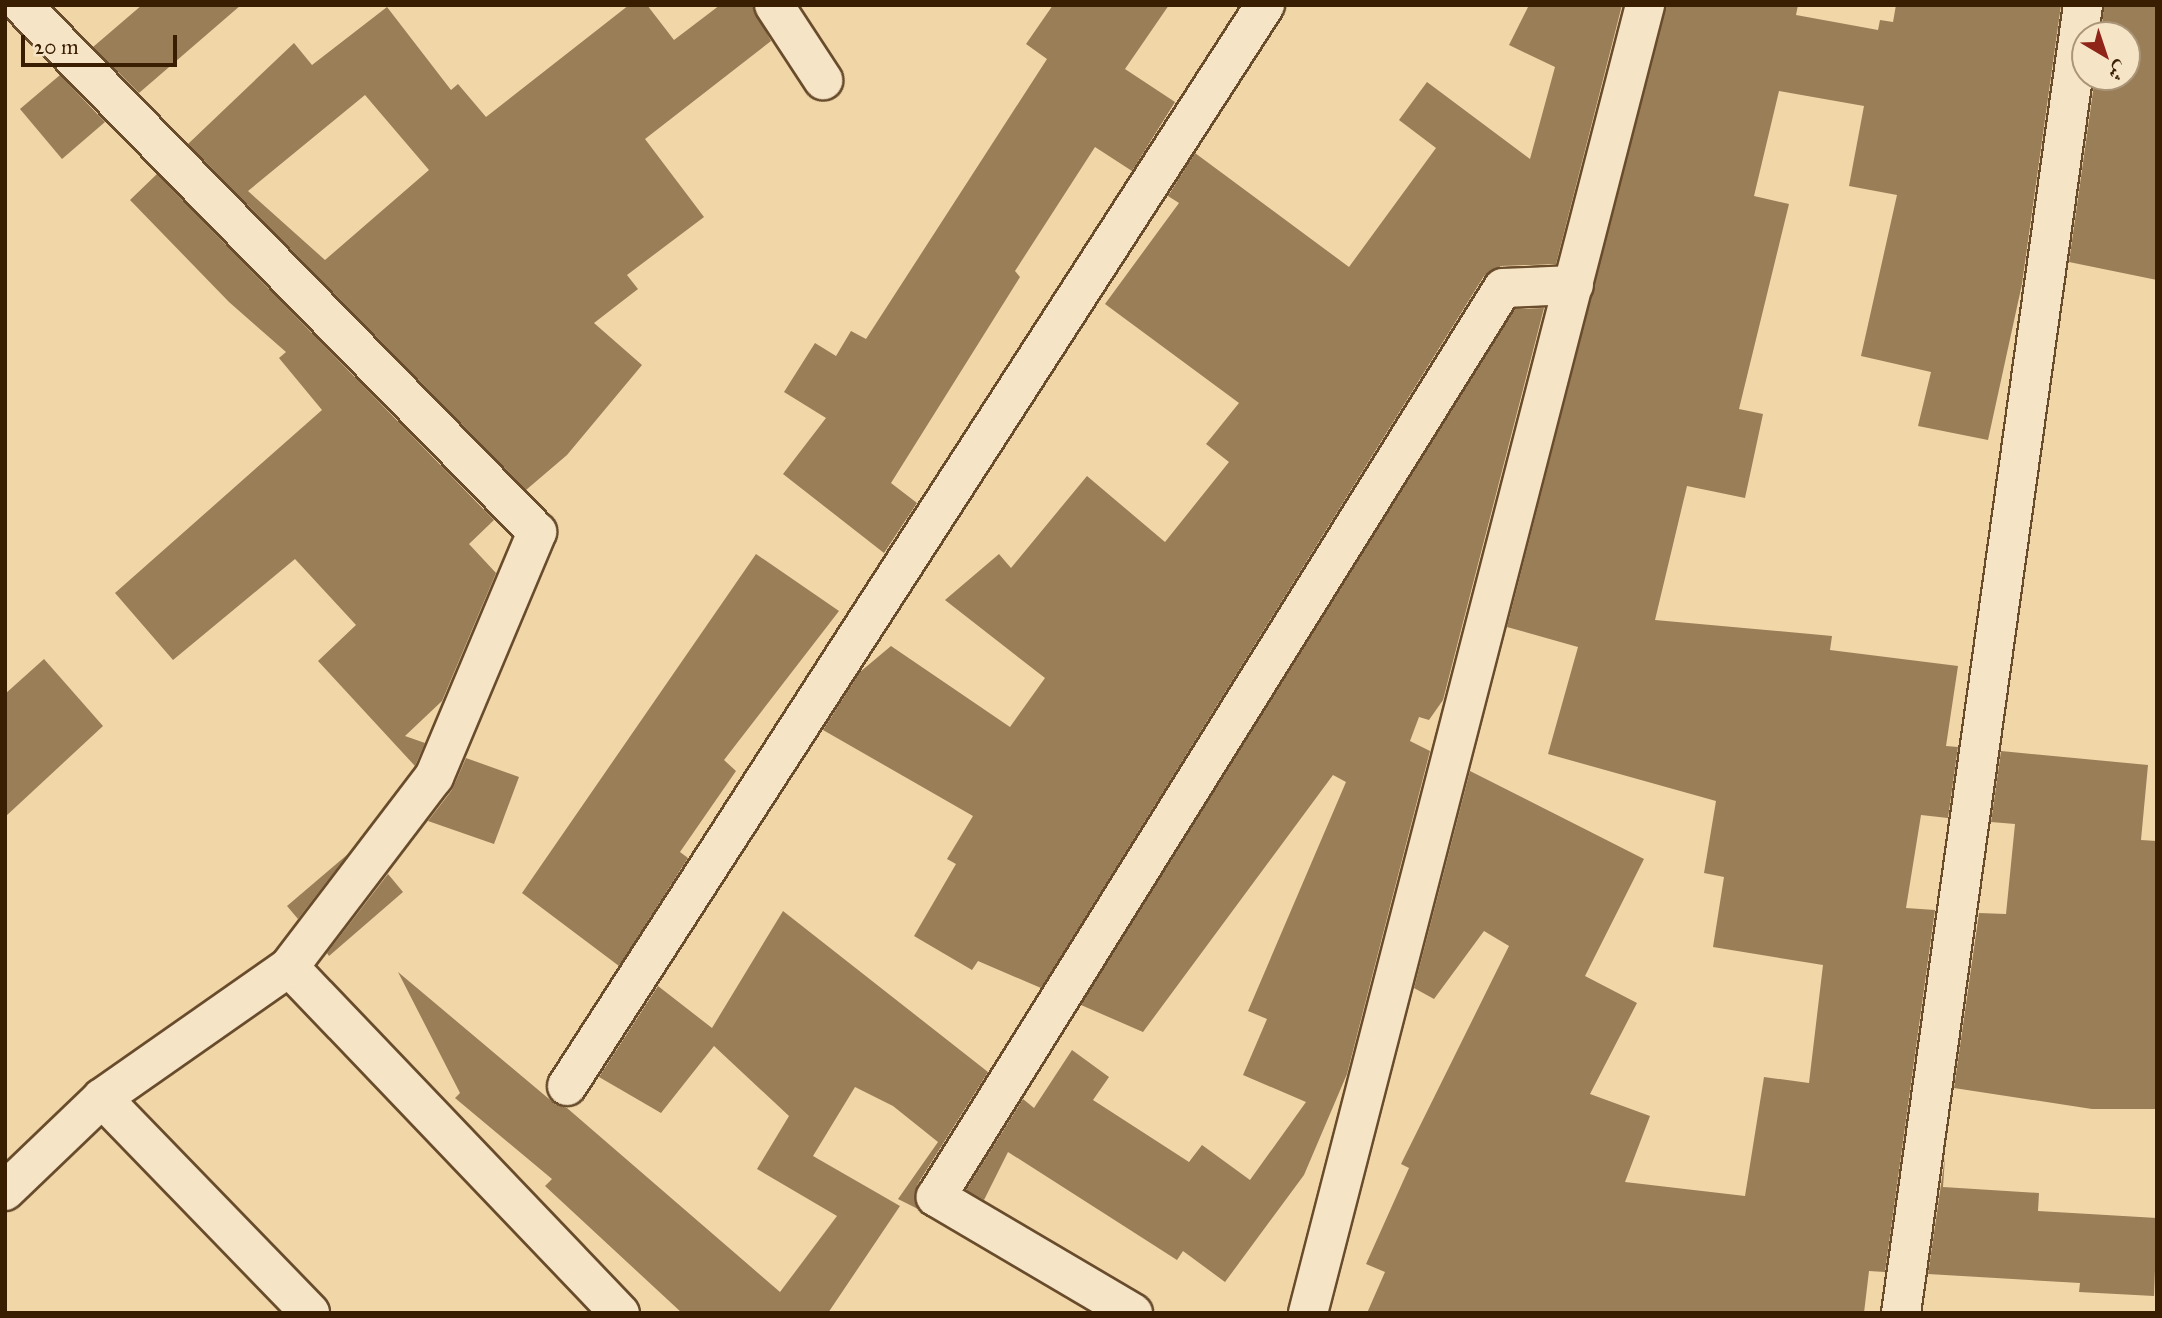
<!DOCTYPE html>
<html>
<head>
<meta charset="utf-8">
<style>
  body { margin:0 }
  #map { position:relative; width:2162px; height:1318px; overflow:hidden; background:#f1d6a8; font-family:"IM FELL Great Primer",Amiri,serif }
  div>[style] { position:absolute }
  [style*='--x'] { left:calc(var(--x)*1px); top:calc(var(--y)*1px); width:calc(var(--w)*1px); rotate:calc(var(--a)*1deg) }
  .building>* { inset:0; background:#997e58 }
  .roads { filter:drop-shadow(2px 0 #684c2c) drop-shadow(-2px 0 #684c2c) drop-shadow(0 2px #684c2c) drop-shadow(0 -2px #684c2c) }
  .minor>* { height:38px; margin:-19px; padding:0 19px; transform-origin:19px; border-radius:19px; background:#f6e4c6 }
  span { translate:-50% -50%; white-space:nowrap; text-align:center; line-height:1.15; -webkit-text-stroke:5px #f6e4c6; paint-order:stroke }
  .frame { position:absolute; inset:0; border:7px solid #3a1e02; pointer-events:none }
  .north { position:absolute; left:2071px; top:21px; width:70px; height:70px; box-sizing:border-box; background:#f6e4c6; border:2px solid #ab9578; border-radius:50%; rotate:141deg; font-size:19px; font-weight:700; line-height:28px; text-align:center; color:#3a1e02 }
  .north::after { content:''; display:block; margin:auto; width:24px; height:32px; background:#8f2418; clip-path:polygon(50% 0,100% 100%,50% 72%,0 100%) }
  .scale { position:absolute; left:21px; top:35px; width:156px; height:32px; box-sizing:border-box; border:4px solid #3a1e02; border-top:0; padding-left:9px; font-size:21px; line-height:24px; white-space:nowrap; color:#3a1e02; -webkit-text-stroke:5px #f6e4c6; paint-order:stroke }
</style>
</head>
<body>
<div id="map">
  <div class="building">
    <div style="clip-path:polygon(142px 5px,241px 5px,139px 93px,93px 47px)"></div>
    <div style="clip-path:polygon(evenodd,629px 5px,647px 5px,674px 40px,720px 5px,752px 5px,771px 41px,645px 139px,704px 217px,627px 275px,638px 289px,594px 323px,642px 365px,567px 455px,526px 490px,188px 144px,294px 43px,312px 65px,387px 7px,451px 90px,458px 84px,486px 117px,629px 5px,365px 95px,429px 170px,325px 260px,248px 191px,365px 95px)"></div>
    <div style="clip-path:polygon(1053px 5px,1169px 5px,1125px 69px,1175px 102px,1132px 171px,1095px 147px,1015px 271px,1020px 277px,891px 483px,917px 503px,884px 553px,783px 474px,826px 418px,784px 392px,815px 343px,836px 356px,851px 331px,866px 339px,1047px 59px,1026px 44px)"></div>
    <div style="clip-path:polygon(1529px 5px,1622px 5px,1556px 264px,1501px 266px,1484px 276px,1041px 988px,978px 961px,972px 970px,914px 936px,956px 864px,947px 859px,973px 816px,823px 730px,860px 672px,891px 646px,1010px 727px,1045px 678px,945px 600px,999px 554px,1011px 568px,1087px 476px,1165px 542px,1229px 462px,1206px 444px,1239px 403px,1105px 304px,1179px 203px,1168px 196px,1195px 153px,1349px 267px,1436px 148px,1399px 120px,1427px 82px,1530px 159px,1555px 67px,1509px 45px)"></div>
    <div style="clip-path:polygon(1666px 5px,1798px 5px,1796px 15px,1878px 30px,1880px 20px,1893px 22px,1896px 5px,2061px 5px,2022px 284px,1988px 440px,1918px 426px,1931px 372px,1861px 356px,1897px 195px,1849px 186px,1864px 106px,1779px 91px,1754px 196px,1789px 204px,1739px 409px,1763px 414px,1745px 498px,1687px 486px,1655px 620px,1832px 636px,1830px 650px,1958px 666px,1946px 746px,1958px 747px,1948px 818px,1921px 815px,1906px 908px,1935px 910px,1885px 1272px,1869px 1271px,1864px 1313px,1367px 1313px,1385px 1272px,1366px 1264px,1409px 1168px,1401px 1164px,1509px 946px,1484px 931px,1434px 999px,1414px 988px,1470px 771px,1644px 859px,1585px 976px,1637px 1003px,1590px 1094px,1650px 1116px,1625px 1182px,1745px 1196px,1764px 1077px,1809px 1083px,1823px 965px,1713px 947px,1724px 877px,1704px 873px,1716px 801px,1548px 754px,1578px 647px,1507px 627px)"></div>
    <div style="clip-path:polygon(2104px 5px,2157px 5px,2157px 280px,2069px 262px,2095px 77px,2127px 77px,2127px 35px,2101px 35px)"></div>
    <div style="clip-path:polygon(60px 75px,105px 122px,62px 159px,20px 109px)"></div>
    <div style="clip-path:polygon(157px 174px,494px 520px,469px 544px,496px 573px,442px 701px,405px 736px,425px 743px,415px 766px,318px 661px,356px 625px,295px 559px,173px 660px,115px 593px,322px 410px,279px 358px,286px 352px,229px 302px,130px 200px)"></div>
    <div style="clip-path:polygon(1544px 308px,1443px 700px,1429px 720px,1419px 717px,1410px 741px,1430px 751px,1347px 1074px,1304px 1175px,1225px 1282px,1183px 1251px,1177px 1260px,1008px 1152px,984px 1200px,966px 1190px,1023px 1099px,1034px 1108px,1072px 1050px,1109px 1077px,1093px 1100px,1189px 1162px,1202px 1145px,1250px 1180px,1306px 1102px,1243px 1075px,1267px 1019px,1248px 1011px,1346px 782px,1333px 775px,1143px 1032px,1081px 1005px,1515px 309px)"></div>
    <div style="clip-path:polygon(756px 554px,839px 611px,724px 760px,736px 771px,680px 852px,688px 858px,619px 966px,522px 893px)"></div>
    <div style="clip-path:polygon(44px 659px,103px 726px,5px 817px,5px 694px)"></div>
    <div style="clip-path:polygon(2001px 751px,2148px 765px,2141px 840px,2157px 841px,2157px 1109px,2092px 1109px,1954px 1088px,1979px 913px,2006px 914px,2015px 824px,1991px 822px)"></div>
    <div style="clip-path:polygon(466px 758px,519px 777px,494px 844px,428px 821px,452px 790px)"></div>
    <div style="clip-path:polygon(348px 854px,298px 919px,287px 906px)"></div>
    <div style="clip-path:polygon(388px 874px,403px 892px,329px 956px,327px 953px)"></div>
    <div style="clip-path:polygon(783px 911px,988px 1072px,917px 1185px,918px 1209px,898px 1199px,938px 1142px,893px 1106px,855px 1087px,813px 1156px,900px 1206px,828px 1313px,682px 1313px,545px 1186px,552px 1179px,455px 1098px,460px 1093px,398px 972px,555px 1104px,567px 1108px,780px 1292px,837px 1216px,757px 1169px,789px 1116px,714px 1046px,661px 1113px,599px 1077px,658px 986px,712px 1028px)"></div>
    <div style="clip-path:polygon(1945px 1157px,1943px 1187px,2039px 1193px,2038px 1211px,2157px 1218px,2154px 1296px,2079px 1292px,2080px 1283px,1928px 1274px)"></div>
  </div>
  <div class="roads">
    <div class="minor">
      <div style="--x:774;--y:5;--w:90;--a:56.8"></div>
      <div style="--x:289;--y:967;--w:479;--a:46.3"></div>
      <div style="--x:567;--y:1086;--w:1287;--a:-57.15"></div>
      <div style="--x:102;--y:1098;--w:299;--a:45.9"></div>
      <div style="--x:5;--y:1191;--w:134;--a:-43.8"></div>
      <div style="--x:102;--y:1098;--w:228;--a:-35"></div>
      <div style="--x:289;--y:967;--w:239;--a:-52.7"></div>
      <div style="--x:434;--y:777;--w:266;--a:-67.2"></div>
      <div style="--x:537;--y:532;--w:737;--a:-134.34"></div>
      <div style="--x:1133;--y:1313;--w:229;--a:-149.5"></div>
      <div style="--x:936;--y:1197;--w:1071;--a:-58.05"></div>
      <div style="--x:1503;--y:288;--w:71;--a:-2.4"></div>
      <div style="--x:1308;--y:1313;--w:1351;--a:-75.55"></div>
      <div style="--x:1901;--y:1313;--w:1321;--a:-82.08"></div>
    </div>
  </div>
  <div class="frame"></div>
  <div class="north">ش</div>
  <div class="scale">20 m</div>
</div>
</body>
</html>
